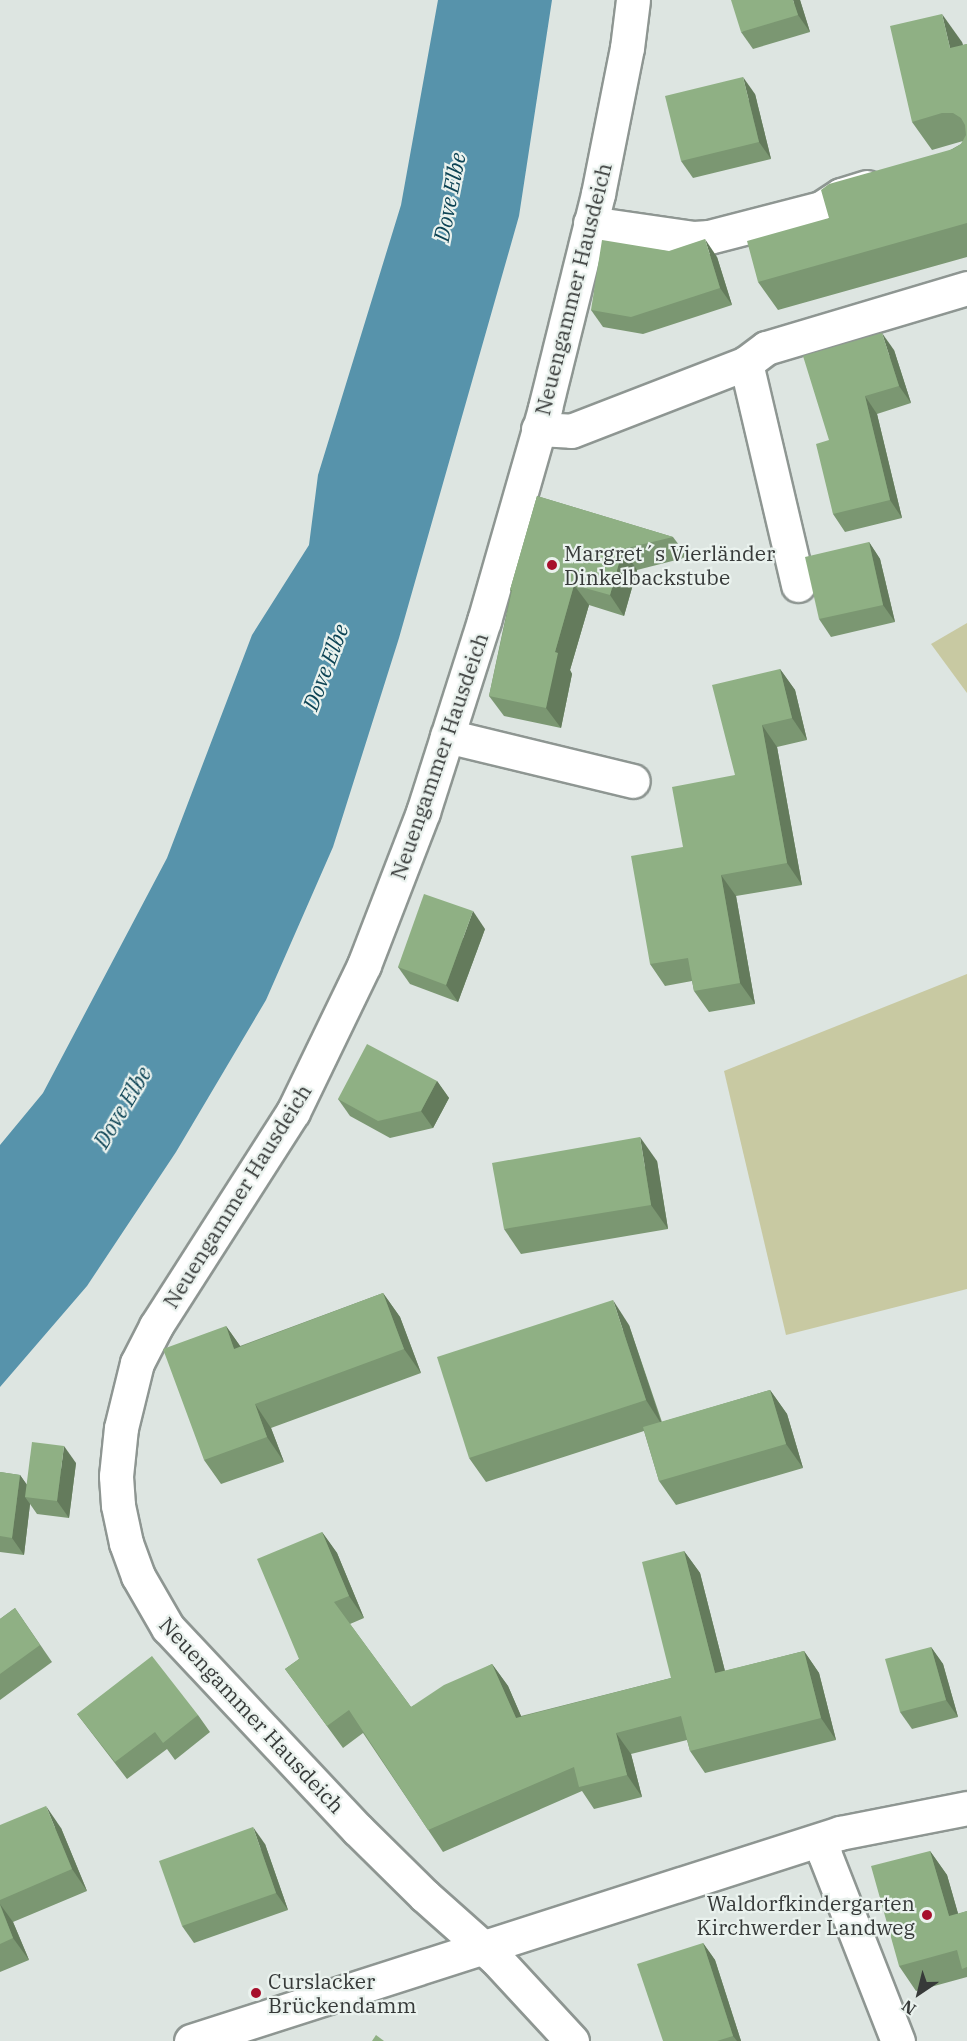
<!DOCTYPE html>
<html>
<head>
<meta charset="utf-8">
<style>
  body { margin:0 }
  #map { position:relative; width:967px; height:2041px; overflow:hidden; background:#dde5e1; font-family:"IBM Plex Serif",serif }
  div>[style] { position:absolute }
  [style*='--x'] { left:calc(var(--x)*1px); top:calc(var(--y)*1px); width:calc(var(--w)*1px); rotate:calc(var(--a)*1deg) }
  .green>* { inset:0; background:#c8c9a2 }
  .water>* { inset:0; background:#5793ab }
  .roads { filter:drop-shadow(2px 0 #8e9692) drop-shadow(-2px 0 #8e9692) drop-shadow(0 2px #8e9692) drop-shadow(0 -2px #8e9692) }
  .minor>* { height:33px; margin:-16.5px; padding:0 16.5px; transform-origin:16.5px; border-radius:16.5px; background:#fff }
  .wall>* { inset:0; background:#7b9772 }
  .shaded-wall>* { inset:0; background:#647b5c }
  .building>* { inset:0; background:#8fb084 }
  .dots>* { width:16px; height:16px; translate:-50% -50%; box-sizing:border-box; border:3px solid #eaf2ee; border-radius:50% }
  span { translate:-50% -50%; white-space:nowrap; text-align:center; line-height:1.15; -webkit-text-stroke:4.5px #eaf2ee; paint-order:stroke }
  .street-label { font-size:21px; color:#373a39 }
  .poi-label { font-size:21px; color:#373a39 }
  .left { translate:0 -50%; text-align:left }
  .right { translate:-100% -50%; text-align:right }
  .water-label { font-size:22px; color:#0d4354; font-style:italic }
  .north { position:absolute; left:889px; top:1963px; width:60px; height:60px; -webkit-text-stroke:4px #eaf2ee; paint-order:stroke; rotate:215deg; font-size:16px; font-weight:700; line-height:24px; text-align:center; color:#373a39 }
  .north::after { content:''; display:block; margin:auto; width:21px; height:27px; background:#373a39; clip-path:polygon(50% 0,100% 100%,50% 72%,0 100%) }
</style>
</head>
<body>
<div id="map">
  <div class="green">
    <div style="clip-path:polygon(967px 623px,967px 693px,931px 644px)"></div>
    <div style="clip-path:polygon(967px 974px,967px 1289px,786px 1335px,724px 1071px)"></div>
  </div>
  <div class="water">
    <div style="clip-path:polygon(438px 0,552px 0,519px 216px,399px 638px,333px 847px,266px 1000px,176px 1152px,87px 1286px,0 1387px,0 1145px,43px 1093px,167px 858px,252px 635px,309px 545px,318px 475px,401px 205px)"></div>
  </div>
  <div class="roads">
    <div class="minor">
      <div style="--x:590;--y:223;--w:105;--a:8.2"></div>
      <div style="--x:694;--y:238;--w:15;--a:-4"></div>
      <div style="--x:709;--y:237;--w:116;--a:-14.5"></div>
      <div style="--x:821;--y:208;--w:24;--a:-33"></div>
      <div style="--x:841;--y:195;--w:27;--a:-17"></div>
      <div style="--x:746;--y:363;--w:25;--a:-37"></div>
      <div style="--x:766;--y:348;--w:210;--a:-16.6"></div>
      <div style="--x:538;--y:429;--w:33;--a:3"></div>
      <div style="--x:571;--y:431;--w:188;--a:-21.2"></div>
      <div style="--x:746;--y:363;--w:228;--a:76.8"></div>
      <div style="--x:447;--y:736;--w:191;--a:13.6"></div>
      <div style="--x:822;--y:1840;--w:15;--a:79"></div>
      <div style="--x:825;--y:1855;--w:200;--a:68.6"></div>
      <div style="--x:191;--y:2041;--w:682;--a:-17.77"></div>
      <div style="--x:840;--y:1833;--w:129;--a:-11.1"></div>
      <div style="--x:572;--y:2041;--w:112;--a:-132.8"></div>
      <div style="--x:496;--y:1959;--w:95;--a:-138.4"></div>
      <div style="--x:425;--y:1896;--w:95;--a:-135.4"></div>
      <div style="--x:357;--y:1829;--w:276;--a:-133.2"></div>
      <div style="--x:168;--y:1628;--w:60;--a:-120"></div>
      <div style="--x:138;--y:1576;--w:35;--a:-110"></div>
      <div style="--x:126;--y:1543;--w:39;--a:-102"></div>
      <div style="--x:118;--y:1505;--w:29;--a:-94"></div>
      <div style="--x:116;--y:1476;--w:48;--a:-84.1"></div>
      <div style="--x:121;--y:1428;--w:67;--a:-76.2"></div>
      <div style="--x:137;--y:1363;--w:42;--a:-62.8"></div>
      <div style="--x:156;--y:1326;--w:254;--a:-57.4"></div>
      <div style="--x:293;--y:1112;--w:163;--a:-64.2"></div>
      <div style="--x:364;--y:965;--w:164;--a:-68.9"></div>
      <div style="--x:423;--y:812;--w:201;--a:-72.3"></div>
      <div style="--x:484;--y:621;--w:222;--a:-74"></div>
      <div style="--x:545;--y:408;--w:220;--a:-76.1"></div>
      <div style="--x:598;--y:194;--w:149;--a:-78.8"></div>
      <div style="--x:627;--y:48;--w:48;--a:-82.9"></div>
    </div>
  </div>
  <div class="wall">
    <div style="clip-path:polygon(800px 0,810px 32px,753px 49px,741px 32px)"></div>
    <div style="clip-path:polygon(962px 42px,963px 45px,967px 44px,967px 257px,778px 310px,758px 282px,829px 218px,961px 144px,963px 141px,932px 150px,912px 122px)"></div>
    <div style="clip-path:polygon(755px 94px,771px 159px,693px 178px,681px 161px)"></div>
    <div style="clip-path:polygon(669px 251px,717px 257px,732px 305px,643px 334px,603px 327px,591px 310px)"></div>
    <div style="clip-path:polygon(894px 350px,911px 403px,877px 414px,902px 518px,845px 532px,833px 514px,829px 440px)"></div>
    <div style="clip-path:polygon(537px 496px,673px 537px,688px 557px,637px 570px,624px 616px,589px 605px,570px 670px,572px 674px,561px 728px,504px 716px,489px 696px,511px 592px,510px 590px)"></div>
    <div style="clip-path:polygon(869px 542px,880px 559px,895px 622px,831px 637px,819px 619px)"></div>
    <div style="clip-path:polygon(780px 669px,795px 690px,807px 740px,777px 747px,802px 885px,736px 896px,755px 1004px,709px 1012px,694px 991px,692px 981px,665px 986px,650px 964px,683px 847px,735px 775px)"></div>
    <div style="clip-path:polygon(485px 929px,458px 1002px,410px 984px,398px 967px)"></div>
    <div style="clip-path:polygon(437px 1081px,449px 1098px,433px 1128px,390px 1138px,350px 1116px,338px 1099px)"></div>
    <div style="clip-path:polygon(657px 1161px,668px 1229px,521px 1254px,504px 1229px)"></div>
    <div style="clip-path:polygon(383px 1293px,400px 1317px,421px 1373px,271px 1428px,284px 1462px,221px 1484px,204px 1460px,226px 1326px,240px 1346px)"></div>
    <div style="clip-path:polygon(629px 1325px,662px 1422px,770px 1390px,787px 1414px,803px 1468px,676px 1505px,659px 1481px,644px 1431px,486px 1482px,469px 1458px)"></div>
    <div style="clip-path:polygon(76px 1463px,69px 1518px,37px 1514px,30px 1504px,24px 1555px,0 1552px,0 1472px,20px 1475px,27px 1485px)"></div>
    <div style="clip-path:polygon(322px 1532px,337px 1553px,364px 1618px,350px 1624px,411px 1707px,492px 1664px,508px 1686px,521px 1716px,671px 1678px,684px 1551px,700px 1573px,725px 1671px,804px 1651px,819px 1673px,836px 1740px,705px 1773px,690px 1751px,687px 1740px,631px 1754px,642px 1797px,594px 1809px,582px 1791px,443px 1852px,363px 1733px,343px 1748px,285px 1669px,299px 1659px)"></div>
    <div style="clip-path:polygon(15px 1608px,52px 1662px,0 1700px,0 1619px)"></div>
    <div style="clip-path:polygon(931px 1647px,943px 1664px,958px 1717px,912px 1729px,900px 1712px)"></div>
    <div style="clip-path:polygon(77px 1714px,198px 1715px,210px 1732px,175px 1760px,167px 1749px,127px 1779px)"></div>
    <div style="clip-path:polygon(0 1825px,61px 1828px,87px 1891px,13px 1922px,29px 1960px,0 1972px)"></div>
    <div style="clip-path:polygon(265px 1844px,288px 1910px,194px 1943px,182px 1926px)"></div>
    <div style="clip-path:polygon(930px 1851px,947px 1875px,958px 1914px,967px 1911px,967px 1977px,916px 1991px,899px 1966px)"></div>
    <div style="clip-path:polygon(703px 1943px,715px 1960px,741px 2041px,663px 2041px)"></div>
  </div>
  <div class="shaded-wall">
    <div style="clip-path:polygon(793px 0,800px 0,810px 32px,798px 15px)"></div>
    <div style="clip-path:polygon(942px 14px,962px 42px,967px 64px,950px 48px)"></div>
    <div style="clip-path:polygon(743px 77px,755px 94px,771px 159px,759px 142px)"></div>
    <div style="clip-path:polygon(705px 239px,717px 257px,732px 305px,720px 288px)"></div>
    <div style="clip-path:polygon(882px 333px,894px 350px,911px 403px,899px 386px)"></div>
    <div style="clip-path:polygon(865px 396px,877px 414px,902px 518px,890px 500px)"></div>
    <div style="clip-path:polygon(869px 542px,880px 559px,895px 622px,883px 605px)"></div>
    <div style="clip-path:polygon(623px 549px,637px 570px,624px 616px,610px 595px)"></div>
    <div style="clip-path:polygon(574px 585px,589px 605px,570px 670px,572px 674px,561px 728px,546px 708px,555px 652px)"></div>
    <div style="clip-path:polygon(780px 669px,795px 690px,807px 740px,792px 718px)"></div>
    <div style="clip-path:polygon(762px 725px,777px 747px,802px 885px,787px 863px)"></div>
    <div style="clip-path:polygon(721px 875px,736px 896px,755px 1004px,740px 983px)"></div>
    <div style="clip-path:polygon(473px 911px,485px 929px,458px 1002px,446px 985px)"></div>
    <div style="clip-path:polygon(437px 1081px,449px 1098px,433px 1128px,421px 1111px)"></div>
    <div style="clip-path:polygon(640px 1137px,657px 1161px,668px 1229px,651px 1205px)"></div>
    <div style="clip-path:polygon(383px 1293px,400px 1317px,421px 1373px,404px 1349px)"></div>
    <div style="clip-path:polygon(613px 1300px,629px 1325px,662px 1425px,646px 1400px)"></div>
    <div style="clip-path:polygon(226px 1326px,243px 1350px,234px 1349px)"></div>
    <div style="clip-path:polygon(770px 1390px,787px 1414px,803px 1468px,786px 1444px)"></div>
    <div style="clip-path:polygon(255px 1404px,271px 1428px,284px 1462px,267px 1437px)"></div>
    <div style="clip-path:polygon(64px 1446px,76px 1463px,69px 1518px,57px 1501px)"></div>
    <div style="clip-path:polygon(20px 1475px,32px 1492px,25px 1497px,30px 1504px,24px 1555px,12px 1538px)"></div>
    <div style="clip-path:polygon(322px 1532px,337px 1553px,364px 1618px,349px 1596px)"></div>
    <div style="clip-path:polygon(684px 1551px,700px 1573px,731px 1695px,715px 1673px)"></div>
    <div style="clip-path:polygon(931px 1647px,943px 1664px,958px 1717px,946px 1700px)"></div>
    <div style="clip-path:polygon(804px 1651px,819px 1673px,836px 1740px,821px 1718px)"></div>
    <div style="clip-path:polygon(492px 1664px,508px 1686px,531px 1739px,516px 1718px)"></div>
    <div style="clip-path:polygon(616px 1733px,631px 1754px,642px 1797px,627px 1775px)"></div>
    <div style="clip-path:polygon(46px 1806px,61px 1828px,87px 1891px,72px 1869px)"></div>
    <div style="clip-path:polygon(253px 1827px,265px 1844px,288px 1910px,276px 1893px)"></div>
    <div style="clip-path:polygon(930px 1851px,947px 1875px,966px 1941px,949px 1916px)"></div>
    <div style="clip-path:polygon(0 1904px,13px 1922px,29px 1960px,13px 1938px)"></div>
    <div style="clip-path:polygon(703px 1943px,715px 1960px,741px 2041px,737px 2041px,733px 2036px)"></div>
  </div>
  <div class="building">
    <div style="clip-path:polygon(731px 0,793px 0,798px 15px,741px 32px)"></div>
    <div style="clip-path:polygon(942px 14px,950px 48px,967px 44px,967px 223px,758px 282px,747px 241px,829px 218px,821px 190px,829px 184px,953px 149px,961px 144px,966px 135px,965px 125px,961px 118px,953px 113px,942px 113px,912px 122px,890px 26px)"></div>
    <div style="clip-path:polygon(743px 77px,759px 142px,681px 161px,665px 96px)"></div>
    <div style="clip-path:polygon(705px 239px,720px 288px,631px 317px,591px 310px,602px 240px,669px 251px)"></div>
    <div style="clip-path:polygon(882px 333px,899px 386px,865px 396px,890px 500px,833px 514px,816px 444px,829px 440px,803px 356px)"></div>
    <div style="clip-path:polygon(537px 496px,673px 537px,623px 549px,610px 595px,574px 585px,555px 652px,558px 653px,546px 708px,489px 696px,512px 590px,510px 590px)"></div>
    <div style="clip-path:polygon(869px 542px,883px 605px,819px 619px,805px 557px)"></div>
    <div style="clip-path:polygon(780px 669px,792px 718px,762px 725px,787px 863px,721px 875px,740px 983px,694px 991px,688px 958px,650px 964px,631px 856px,683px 847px,672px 787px,735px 775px,712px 685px)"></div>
    <div style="clip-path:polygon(424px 894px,473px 911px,446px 985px,398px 967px)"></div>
    <div style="clip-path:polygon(367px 1044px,437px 1081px,421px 1111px,378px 1121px,338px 1099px)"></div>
    <div style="clip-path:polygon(640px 1137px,651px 1205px,504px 1229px,492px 1163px)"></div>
    <div style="clip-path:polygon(383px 1293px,404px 1349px,255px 1404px,267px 1437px,204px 1460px,163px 1349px,226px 1326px,234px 1349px)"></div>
    <div style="clip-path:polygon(613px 1300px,646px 1400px,469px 1458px,437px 1357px)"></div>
    <div style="clip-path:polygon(770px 1390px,786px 1444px,659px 1481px,643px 1427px)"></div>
    <div style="clip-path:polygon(32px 1442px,64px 1446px,57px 1501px,25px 1497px)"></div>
    <div style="clip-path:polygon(0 1472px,20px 1475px,12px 1538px,0 1536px)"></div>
    <div style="clip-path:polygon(322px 1532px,349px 1596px,334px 1602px,411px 1707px,444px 1685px,492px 1664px,516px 1718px,671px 1678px,642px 1562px,684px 1551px,715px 1673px,804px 1651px,821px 1718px,690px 1751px,681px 1716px,616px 1733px,627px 1775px,579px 1787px,574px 1767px,428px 1830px,349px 1710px,327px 1726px,285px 1669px,299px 1659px,257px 1559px)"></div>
    <div style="clip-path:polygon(15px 1608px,40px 1645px,0 1674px,0 1619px)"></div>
    <div style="clip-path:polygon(931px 1647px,946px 1700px,900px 1712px,885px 1659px)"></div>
    <div style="clip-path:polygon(152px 1656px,198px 1715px,163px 1743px,155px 1732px,115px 1762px,77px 1714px)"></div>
    <div style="clip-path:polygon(46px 1806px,72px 1869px,0 1900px,0 1825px)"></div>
    <div style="clip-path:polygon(253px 1827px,276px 1893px,182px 1926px,159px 1861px)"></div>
    <div style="clip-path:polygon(930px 1851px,949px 1916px,967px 1911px,967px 1967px,962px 1969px,957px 1950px,899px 1966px,871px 1866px)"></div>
    <div style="clip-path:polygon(0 1905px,13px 1938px,0 1944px)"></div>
    <div style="clip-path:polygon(703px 1943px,733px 2036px,717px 2041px,663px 2041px,637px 1964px)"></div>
    <div style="clip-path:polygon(376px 2035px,384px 2041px,372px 2041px)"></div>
  </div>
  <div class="dots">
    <div style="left:552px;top:565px;background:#a70f2b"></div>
    <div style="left:927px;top:1915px;background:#a70f2b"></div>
    <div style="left:256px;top:1993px;background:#a70f2b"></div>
  </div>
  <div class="street-label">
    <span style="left:573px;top:289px;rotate:-76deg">Neuengammer Hausdeich</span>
    <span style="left:439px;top:756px;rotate:-71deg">Neuengammer Hausdeich</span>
    <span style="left:237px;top:1196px;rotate:-58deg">Neuengammer Hausdeich</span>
    <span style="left:252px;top:1715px;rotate:47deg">Neuengammer Hausdeich</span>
  </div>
  <div class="poi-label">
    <span class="left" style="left:564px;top:565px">Margret´s Vierländer<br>Dinkelbackstube</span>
    <span class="right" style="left:915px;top:1915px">Waldorfkindergarten<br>Kirchwerder Landweg</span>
    <span class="left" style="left:268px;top:1993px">Curslacker<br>Brückendamm</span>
  </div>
  <div class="water-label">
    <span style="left:449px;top:197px;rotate:-79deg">Dove Elbe</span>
    <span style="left:325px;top:667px;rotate:-69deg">Dove Elbe</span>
    <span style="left:122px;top:1107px;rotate:-59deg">Dove Elbe</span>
  </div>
  <div class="north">N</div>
</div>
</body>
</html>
